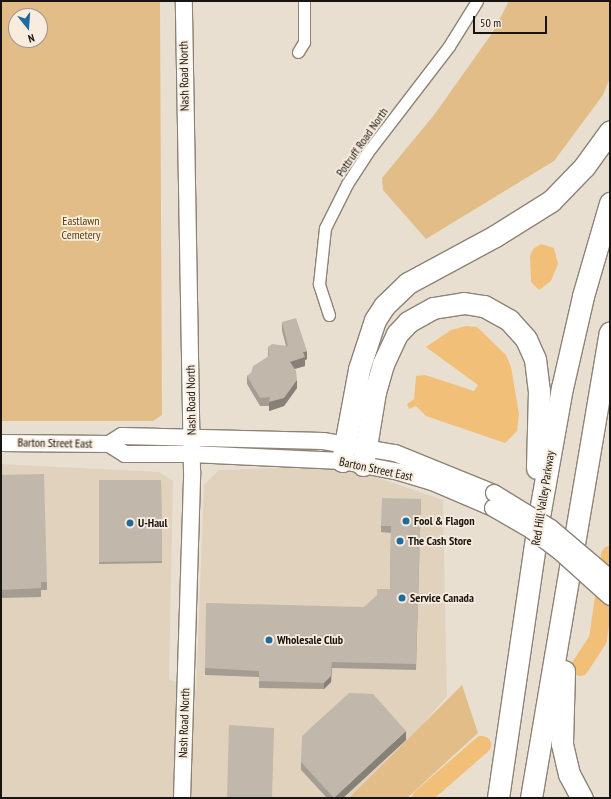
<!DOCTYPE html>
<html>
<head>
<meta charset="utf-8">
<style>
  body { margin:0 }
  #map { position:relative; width:611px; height:799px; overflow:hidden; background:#e9dfd1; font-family:"PT Sans Narrow",sans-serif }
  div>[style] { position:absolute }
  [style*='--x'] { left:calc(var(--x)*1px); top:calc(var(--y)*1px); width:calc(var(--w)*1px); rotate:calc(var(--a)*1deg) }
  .built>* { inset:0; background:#e1d2be }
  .green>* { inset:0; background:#e2bd88 }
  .water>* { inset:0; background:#f1bf78 }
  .river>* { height:18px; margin:-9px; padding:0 9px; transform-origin:9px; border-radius:9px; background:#f1bf78 }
  .roads { filter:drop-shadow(1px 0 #8c8376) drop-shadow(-1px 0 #8c8376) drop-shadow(0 1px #8c8376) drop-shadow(0 -1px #8c8376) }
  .street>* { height:11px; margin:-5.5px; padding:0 5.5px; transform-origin:5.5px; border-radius:5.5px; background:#fff }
  .secondary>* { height:16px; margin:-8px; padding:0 8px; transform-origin:8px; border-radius:8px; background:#fff }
  .highway>* { height:21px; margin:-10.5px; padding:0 10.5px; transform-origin:10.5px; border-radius:10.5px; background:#fff }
  .bridges { filter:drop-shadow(1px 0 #8c8376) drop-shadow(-1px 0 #8c8376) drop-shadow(0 1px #8c8376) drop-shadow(0 -1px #8c8376) }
  .secondary-bridge>* { height:16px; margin:-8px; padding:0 8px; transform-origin:8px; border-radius:8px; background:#fff }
  .wall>* { inset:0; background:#a69d92 }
  .shaded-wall>* { inset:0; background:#878077 }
  .building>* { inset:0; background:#c1b7aa }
  .dots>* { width:11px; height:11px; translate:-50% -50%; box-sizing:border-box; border:2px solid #f7ecde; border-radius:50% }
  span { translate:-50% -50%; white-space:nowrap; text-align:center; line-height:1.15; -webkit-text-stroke:3.5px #f7ecde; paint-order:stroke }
  .street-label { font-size:12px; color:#18140f }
  .park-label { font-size:12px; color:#5c3c00 }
  .poi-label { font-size:12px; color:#18140f; font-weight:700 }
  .left { translate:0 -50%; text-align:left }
  .frame { position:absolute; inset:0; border:2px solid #18140f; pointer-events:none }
  .north { position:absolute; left:8px; top:8px; width:40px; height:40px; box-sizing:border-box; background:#f7ecde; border:1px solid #9e968b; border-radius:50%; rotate:163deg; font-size:11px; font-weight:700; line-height:16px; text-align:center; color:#18140f }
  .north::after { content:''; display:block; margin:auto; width:14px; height:18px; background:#206b9e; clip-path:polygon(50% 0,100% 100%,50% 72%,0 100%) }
  .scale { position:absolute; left:473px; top:16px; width:74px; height:18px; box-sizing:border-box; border:2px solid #18140f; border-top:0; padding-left:5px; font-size:12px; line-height:14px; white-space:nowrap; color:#18140f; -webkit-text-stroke:3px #f7ecde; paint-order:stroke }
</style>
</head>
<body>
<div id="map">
  <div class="built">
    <div style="clip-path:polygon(1px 464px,159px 472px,173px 481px,169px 679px,196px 691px,204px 485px,219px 470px,311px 467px,370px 475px,443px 500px,447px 696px,410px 739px,350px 798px,1px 798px)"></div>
  </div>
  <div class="green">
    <div style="clip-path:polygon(evenodd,1px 1px,160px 1px,162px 415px,153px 421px,1px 421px,1px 1px,16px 16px,40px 16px,40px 40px,16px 40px,16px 16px)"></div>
    <div style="clip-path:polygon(509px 1px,610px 1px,610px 78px,603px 95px,554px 161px,426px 239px,383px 190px,382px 178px,434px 115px,493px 32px)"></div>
    <div style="clip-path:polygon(462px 685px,478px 733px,407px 798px,349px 798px)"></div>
  </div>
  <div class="water">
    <div style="clip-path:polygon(541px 244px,554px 248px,558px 264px,551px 281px,539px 290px,531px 282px,530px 256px,533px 249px)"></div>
    <div style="clip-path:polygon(466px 326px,477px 327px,506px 355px,511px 367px,519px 414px,517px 431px,505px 443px,426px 416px,416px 406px,409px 409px,407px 404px,414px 399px,416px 376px,425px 375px,474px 391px,478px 385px,426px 347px,451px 330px)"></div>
  </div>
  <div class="river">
    <div style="--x:580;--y:667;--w:33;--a:-57"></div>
    <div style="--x:598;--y:639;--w:85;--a:-81.9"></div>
    <div style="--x:421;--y:798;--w:81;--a:-41"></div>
  </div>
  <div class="roads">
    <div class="street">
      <div style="--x:298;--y:52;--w:12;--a:-59"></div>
      <div style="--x:304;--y:42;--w:41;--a:-90"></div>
      <div style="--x:329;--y:315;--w:33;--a:-108"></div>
      <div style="--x:319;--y:284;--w:56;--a:-83.9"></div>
      <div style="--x:325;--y:228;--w:49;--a:-63.4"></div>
      <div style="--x:347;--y:184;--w:37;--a:-57"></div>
      <div style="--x:367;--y:153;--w:135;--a:-52.5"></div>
      <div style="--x:449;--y:46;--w:53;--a:-58.1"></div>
    </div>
    <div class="secondary">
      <div style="--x:1;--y:443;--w:108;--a:0.5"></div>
      <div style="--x:109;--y:444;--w:15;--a:-32"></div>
      <div style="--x:122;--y:436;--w:201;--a:1.4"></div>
      <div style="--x:323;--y:441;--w:73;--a:9.5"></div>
      <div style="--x:395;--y:453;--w:107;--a:22"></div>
      <div style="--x:109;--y:444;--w:19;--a:32"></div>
      <div style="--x:125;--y:454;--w:66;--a:0"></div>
      <div style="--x:191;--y:454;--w:151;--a:2.7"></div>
      <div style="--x:342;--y:461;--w:58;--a:10.9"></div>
      <div style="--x:399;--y:472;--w:34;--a:17"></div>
      <div style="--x:432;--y:482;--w:66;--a:23.1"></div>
      <div style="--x:182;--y:798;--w:327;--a:-88.2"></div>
      <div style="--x:192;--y:471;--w:470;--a:-91"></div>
    </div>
    <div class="highway">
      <div style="--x:342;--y:461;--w:94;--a:-79.5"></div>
      <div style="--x:359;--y:369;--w:52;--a:-71.9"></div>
      <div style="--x:375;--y:320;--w:17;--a:-57"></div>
      <div style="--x:384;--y:306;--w:33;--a:-44"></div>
      <div style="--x:408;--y:283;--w:99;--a:-28.4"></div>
      <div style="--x:495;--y:236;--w:66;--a:-32"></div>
      <div style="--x:551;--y:201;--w:47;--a:-45.9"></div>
      <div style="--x:584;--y:167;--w:44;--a:-54.2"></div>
      <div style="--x:363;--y:465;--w:74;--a:-80.7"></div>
      <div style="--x:375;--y:392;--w:29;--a:-74"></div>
      <div style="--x:383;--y:364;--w:33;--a:-65"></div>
      <div style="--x:397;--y:334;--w:16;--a:-47"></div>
      <div style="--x:408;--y:322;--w:29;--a:-29"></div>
      <div style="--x:433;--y:308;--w:31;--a:-9"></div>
      <div style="--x:464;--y:303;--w:20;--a:9"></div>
      <div style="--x:484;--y:306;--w:29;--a:29"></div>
      <div style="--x:509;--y:320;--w:25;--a:48"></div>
      <div style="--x:526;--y:339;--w:22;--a:66"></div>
      <div style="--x:535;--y:359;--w:32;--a:83"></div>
      <div style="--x:539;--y:391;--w:77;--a:91.5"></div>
      <div style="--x:564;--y:671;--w:73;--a:91.6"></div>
      <div style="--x:562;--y:744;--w:31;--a:77"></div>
      <div style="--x:569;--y:774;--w:27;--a:62"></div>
      <div style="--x:498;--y:798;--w:290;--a:-81.7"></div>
      <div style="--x:540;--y:511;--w:125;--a:-79.9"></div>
      <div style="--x:562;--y:388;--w:94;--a:-77.1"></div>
      <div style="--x:583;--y:296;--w:97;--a:-73.8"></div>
      <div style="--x:531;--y:798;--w:472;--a:-80.4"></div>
    </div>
  </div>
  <div class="bridges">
    <div class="secondary-bridge">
      <div style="--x:494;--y:493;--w:67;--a:31.6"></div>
      <div style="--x:551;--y:528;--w:77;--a:40.3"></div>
      <div style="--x:493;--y:508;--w:44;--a:30.1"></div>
      <div style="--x:531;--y:530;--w:34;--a:37"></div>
      <div style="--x:558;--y:550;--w:70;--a:42.1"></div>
    </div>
  </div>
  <div class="wall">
    <div style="clip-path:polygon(282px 322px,307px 359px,305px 360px,305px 366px,295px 369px,297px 388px,284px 406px,269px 411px,269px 406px,260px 406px,247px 384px,247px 376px,251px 373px,268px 357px,268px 347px,286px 346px,282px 331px)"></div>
    <div style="clip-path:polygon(99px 480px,161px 480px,162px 563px,99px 564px)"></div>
    <div style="clip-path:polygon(1px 498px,47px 582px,47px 590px,41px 590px,41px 597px,1px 598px)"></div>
    <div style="clip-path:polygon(421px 499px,416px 670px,332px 668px,331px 682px,324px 689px,259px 688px,259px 677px,205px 675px,205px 668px,364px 607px,390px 589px,391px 533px,381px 532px,381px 526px)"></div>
    <div style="clip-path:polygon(406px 740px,343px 798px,327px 798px,301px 770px,301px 762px)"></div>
  </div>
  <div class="shaded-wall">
    <div style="clip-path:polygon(307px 351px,307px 359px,305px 360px,305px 366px,290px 370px,290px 362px,303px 352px)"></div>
    <div style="clip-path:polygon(297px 380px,297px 388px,284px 406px,269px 411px,269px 402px)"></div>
    <div style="clip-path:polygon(332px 662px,331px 682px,324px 689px,324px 683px)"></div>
    <div style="clip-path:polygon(406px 731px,406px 740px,343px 798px,334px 798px)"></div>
  </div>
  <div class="building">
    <div style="clip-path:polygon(296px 318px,307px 351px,303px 352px,305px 357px,290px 362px,296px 371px,297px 380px,284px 398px,269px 402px,270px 397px,260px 398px,247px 376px,251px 373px,253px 366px,269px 356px,268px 347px,272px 344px,288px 346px,282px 322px)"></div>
    <div style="clip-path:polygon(44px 474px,47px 582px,41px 582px,41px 588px,1px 590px,1px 498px,2px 498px,1px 475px)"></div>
    <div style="clip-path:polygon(99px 480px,161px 480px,162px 561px,99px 562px)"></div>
    <div style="clip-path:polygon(382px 498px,421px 499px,416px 664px,332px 662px,331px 676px,324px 683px,259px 681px,259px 671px,205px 668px,206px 603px,364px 607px,377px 595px,377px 589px,390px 589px,391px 526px,381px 526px)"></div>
    <div style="clip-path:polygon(349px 693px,373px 694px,406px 731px,334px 798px,301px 762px,302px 736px)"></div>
    <div style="clip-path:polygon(229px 725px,274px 728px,272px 798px,227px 798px)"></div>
  </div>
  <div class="dots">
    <div style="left:406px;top:521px;background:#206b9e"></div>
    <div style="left:130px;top:523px;background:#206b9e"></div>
    <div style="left:400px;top:541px;background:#206b9e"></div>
    <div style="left:402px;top:598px;background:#206b9e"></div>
    <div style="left:269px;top:640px;background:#206b9e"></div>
  </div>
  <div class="street-label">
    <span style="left:184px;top:76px;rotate:-91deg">Nash Road North</span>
    <span style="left:362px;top:142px;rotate:-55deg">Pottruff Road North</span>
    <span style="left:191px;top:400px;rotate:-91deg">Nash Road North</span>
    <span style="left:55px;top:443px;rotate:1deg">Barton Street East</span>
    <span style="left:376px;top:469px;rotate:12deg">Barton Street East</span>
    <span style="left:543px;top:498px;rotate:-81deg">Red Hill Valley Parkway</span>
    <span style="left:184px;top:723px;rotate:-88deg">Nash Road North</span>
  </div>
  <div class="park-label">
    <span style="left:81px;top:228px">Eastlawn<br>Cemetery</span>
  </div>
  <div class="poi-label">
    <span class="left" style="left:414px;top:521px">Fool &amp; Flagon</span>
    <span class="left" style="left:138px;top:523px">U-Haul</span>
    <span class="left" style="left:408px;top:541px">The Cash Store</span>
    <span class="left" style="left:410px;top:598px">Service Canada</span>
    <span class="left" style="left:277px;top:640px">Wholesale Club</span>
  </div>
  <div class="frame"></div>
  <div class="north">N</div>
  <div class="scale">50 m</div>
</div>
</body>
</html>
